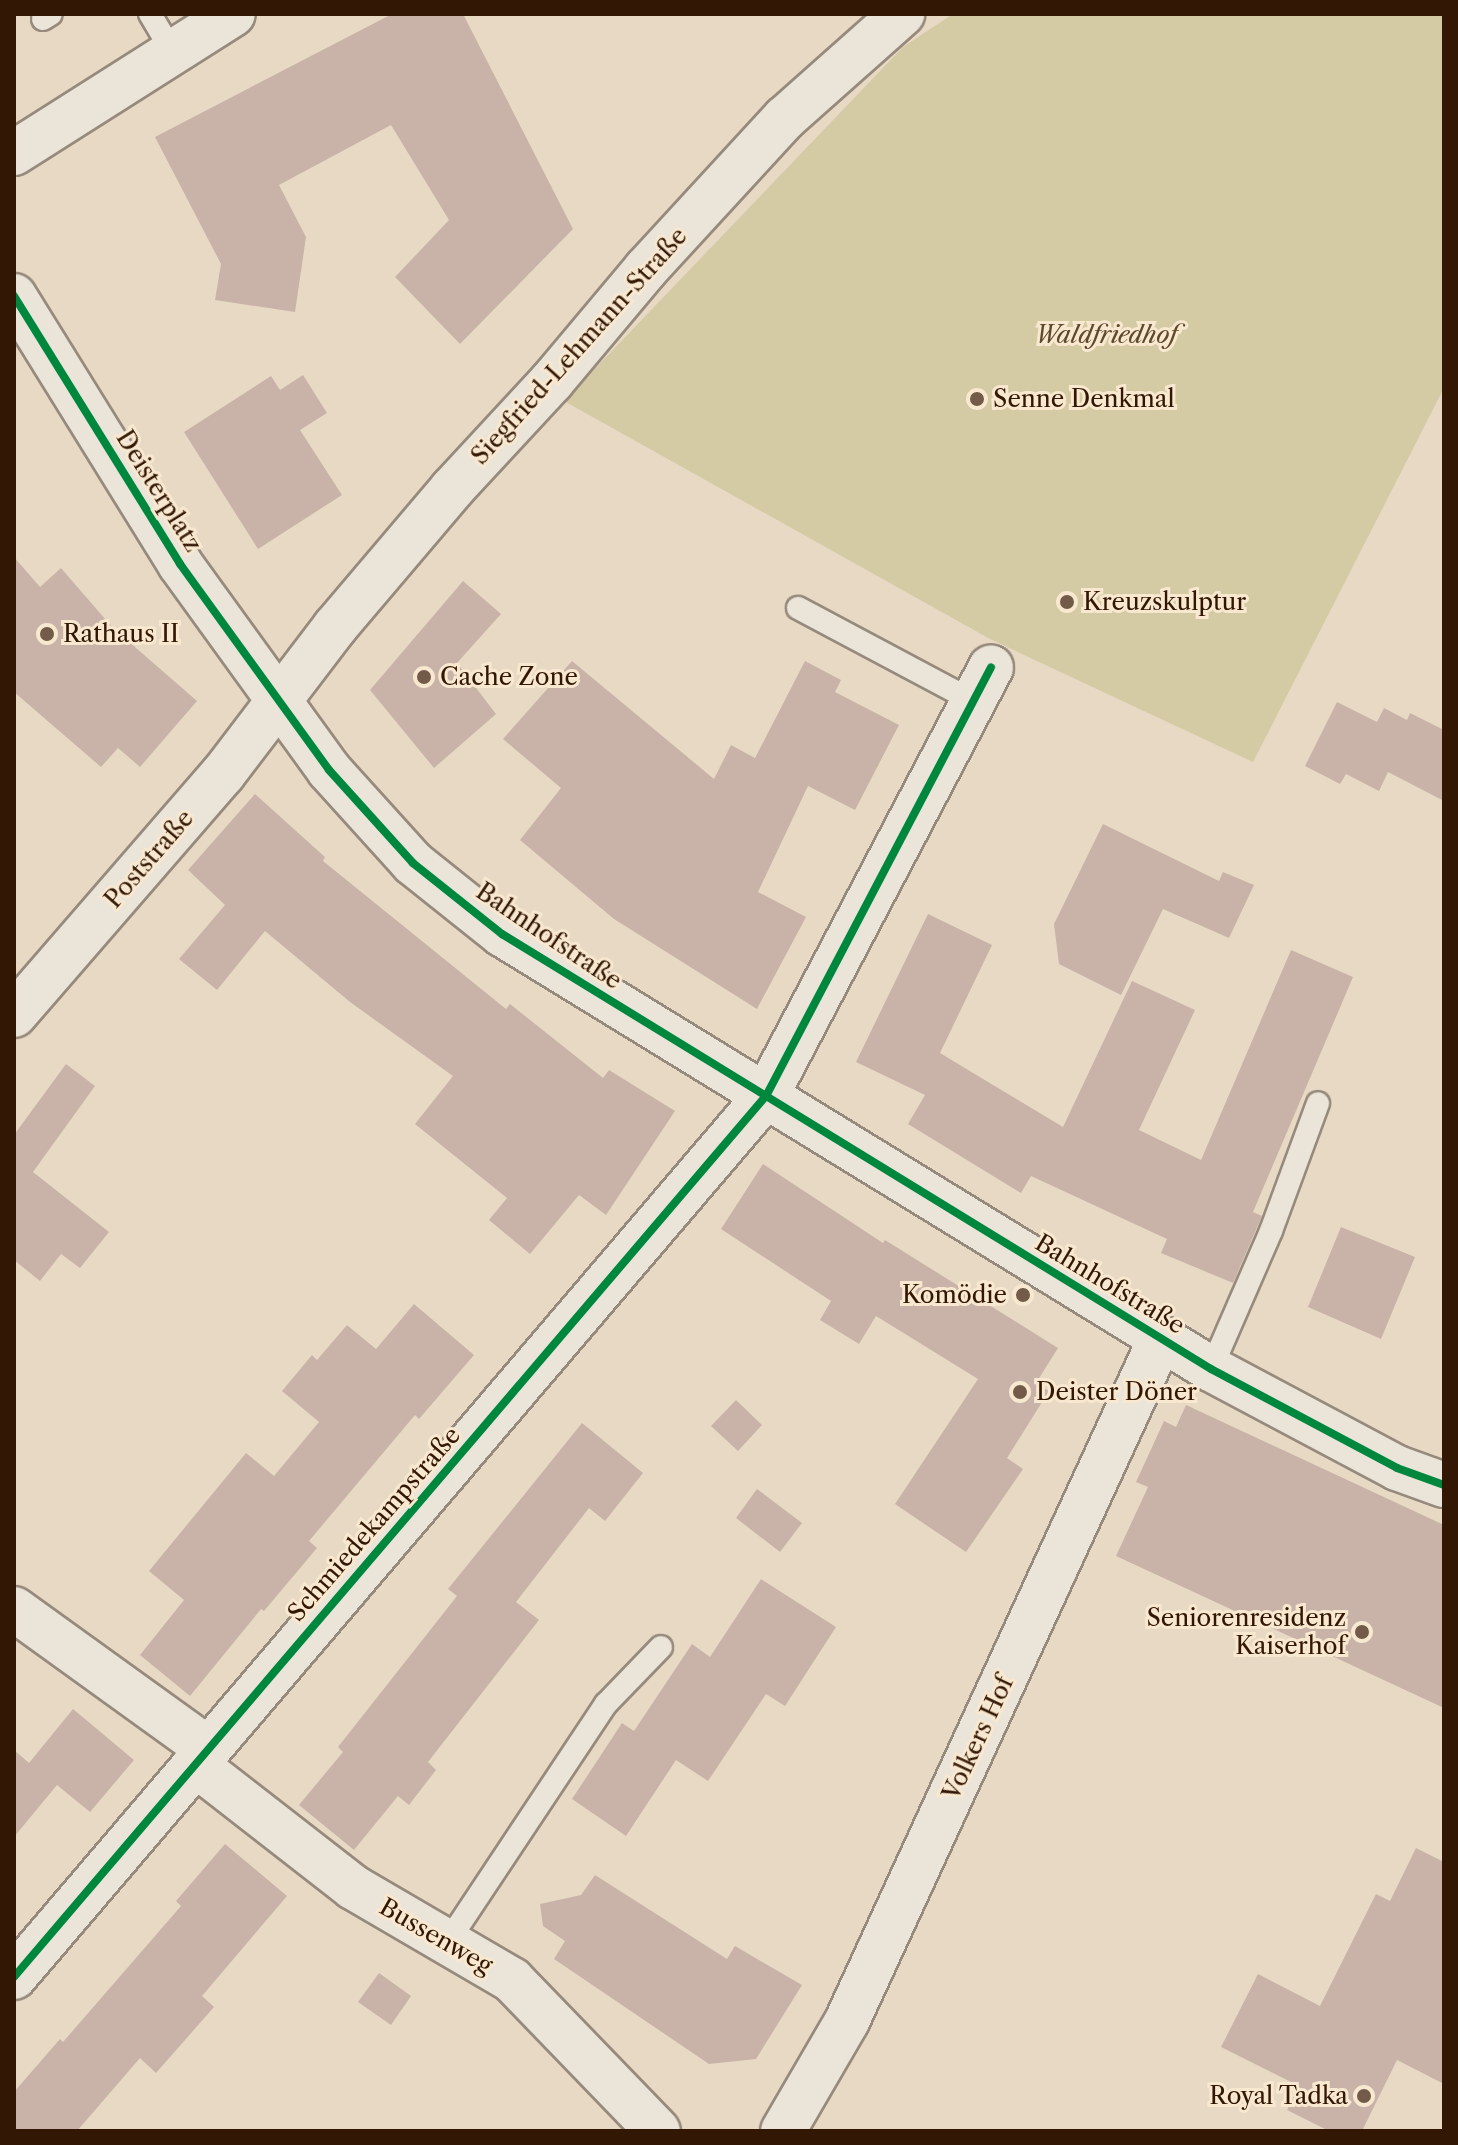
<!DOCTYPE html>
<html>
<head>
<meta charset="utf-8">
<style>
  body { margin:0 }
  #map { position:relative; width:1458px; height:2145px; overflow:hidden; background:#e8d9c5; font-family:"Libre Caslon Text",serif }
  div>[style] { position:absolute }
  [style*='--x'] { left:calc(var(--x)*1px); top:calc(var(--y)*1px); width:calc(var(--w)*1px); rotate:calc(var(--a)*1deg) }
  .green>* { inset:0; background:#d4caa4 }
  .building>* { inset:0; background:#c9b3a8 }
  .roads { filter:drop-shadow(2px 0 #968a7c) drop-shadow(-2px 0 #968a7c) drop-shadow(0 2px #968a7c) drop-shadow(0 -2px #968a7c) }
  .lane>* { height:22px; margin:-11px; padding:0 11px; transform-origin:11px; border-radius:11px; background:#ebe4d9 }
  .street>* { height:44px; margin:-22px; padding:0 22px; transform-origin:22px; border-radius:22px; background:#ebe4d9 }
  .secondary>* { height:44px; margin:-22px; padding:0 22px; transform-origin:22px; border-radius:22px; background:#ebe4d9 }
  .cycleway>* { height:8px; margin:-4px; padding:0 4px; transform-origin:4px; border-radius:4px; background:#00873e }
  .dots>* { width:22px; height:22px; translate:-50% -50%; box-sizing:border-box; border:4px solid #f9e8d0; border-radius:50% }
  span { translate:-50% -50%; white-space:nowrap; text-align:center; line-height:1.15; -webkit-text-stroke:6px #f9e8d0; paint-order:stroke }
  .park-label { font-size:24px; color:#5e492c; font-style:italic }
  .street-label { font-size:24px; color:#321704 }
  .poi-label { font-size:24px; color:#321704 }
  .left { translate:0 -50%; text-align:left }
  .right { translate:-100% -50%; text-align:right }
  .frame { position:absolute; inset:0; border:16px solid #321704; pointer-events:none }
</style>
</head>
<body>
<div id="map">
  <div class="green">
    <div style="clip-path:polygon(953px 14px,1444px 14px,1444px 388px,1253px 762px,990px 639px,564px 401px,903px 47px)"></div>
  </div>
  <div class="building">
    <div style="clip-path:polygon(392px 14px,463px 14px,573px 229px,460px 344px,395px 277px,449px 220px,391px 125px,279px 185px,306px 237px,295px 312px,215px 300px,221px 264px,155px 137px)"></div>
    <div style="clip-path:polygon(303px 375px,327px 413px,300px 430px,342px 495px,258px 549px,184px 432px,271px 376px,280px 390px)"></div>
    <div style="clip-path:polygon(14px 557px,40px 587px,61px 568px,112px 627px,197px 701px,140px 767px,118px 748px,101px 767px,14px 692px)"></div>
    <div style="clip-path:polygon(463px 581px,501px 614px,457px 663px,496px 714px,434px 768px,370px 690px)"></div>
    <div style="clip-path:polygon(572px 661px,714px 779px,731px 745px,755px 758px,805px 661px,841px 680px,835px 692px,899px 725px,855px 810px,808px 786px,758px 892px,806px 917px,757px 1009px,614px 919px,520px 840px,561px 788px,503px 739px)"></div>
    <div style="clip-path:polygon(1337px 702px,1377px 722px,1384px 708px,1407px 720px,1410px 713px,1444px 730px,1444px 801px,1388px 772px,1379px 791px,1346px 774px,1340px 784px,1305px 766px)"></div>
    <div style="clip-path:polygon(255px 794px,325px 857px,323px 861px,506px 1009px,510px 1004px,603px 1078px,609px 1070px,675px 1111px,606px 1215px,579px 1195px,530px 1254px,489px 1220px,507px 1198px,415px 1124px,453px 1076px,350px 1002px,265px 931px,217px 990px,179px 959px,225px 905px,188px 870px)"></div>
    <div style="clip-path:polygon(1103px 824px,1219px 881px,1223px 872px,1254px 885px,1229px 938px,1163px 909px,1121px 995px,1059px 964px,1054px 924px)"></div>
    <div style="clip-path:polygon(928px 914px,992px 945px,940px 1053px,1063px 1127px,1132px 981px,1195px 1010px,1139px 1130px,1201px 1160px,1291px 950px,1353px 977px,1253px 1212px,1262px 1216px,1233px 1283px,1161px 1253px,1167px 1239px,1031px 1176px,1021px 1193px,908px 1124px,925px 1095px,856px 1062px)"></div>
    <div style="clip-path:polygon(66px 1064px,95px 1086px,33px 1172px,109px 1232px,80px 1268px,61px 1254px,40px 1281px,14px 1260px,14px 1135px)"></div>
    <div style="clip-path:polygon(763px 1164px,883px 1243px,885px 1240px,1058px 1348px,1036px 1383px,1049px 1391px,1007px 1458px,1023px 1469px,966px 1552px,895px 1504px,978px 1379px,876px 1316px,859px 1344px,820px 1320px,831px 1301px,721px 1229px)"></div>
    <div style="clip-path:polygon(1341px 1227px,1415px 1257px,1381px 1339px,1308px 1307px)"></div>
    <div style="clip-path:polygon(414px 1304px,474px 1355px,419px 1419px,415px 1415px,309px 1541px,317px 1548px,264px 1611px,261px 1609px,190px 1696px,140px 1655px,184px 1600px,149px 1571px,246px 1453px,274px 1476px,319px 1422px,282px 1391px,312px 1355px,317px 1360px,347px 1325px,376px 1349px)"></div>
    <div style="clip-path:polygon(736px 1400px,762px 1425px,738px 1451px,711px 1426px)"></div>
    <div style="clip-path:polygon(1186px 1405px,1444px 1525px,1444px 1708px,1116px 1556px,1148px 1487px,1136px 1482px,1164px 1421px,1176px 1427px)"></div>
    <div style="clip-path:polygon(582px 1423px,643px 1473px,605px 1521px,589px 1508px,516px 1602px,539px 1620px,428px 1762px,436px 1770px,409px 1805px,398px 1796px,354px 1850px,299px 1805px,343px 1752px,338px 1747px,457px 1596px,448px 1589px)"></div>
    <div style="clip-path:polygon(757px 1489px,802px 1523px,780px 1552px,736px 1518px)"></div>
    <div style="clip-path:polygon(761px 1579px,836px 1627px,785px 1706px,766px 1694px,708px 1781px,676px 1760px,626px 1836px,572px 1799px,622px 1723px,634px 1731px,692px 1644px,710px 1657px)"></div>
    <div style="clip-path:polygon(73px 1709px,134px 1760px,90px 1812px,57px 1785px,14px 1837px,14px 1750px,29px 1763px)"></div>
    <div style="clip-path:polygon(225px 1844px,287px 1896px,202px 1996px,214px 2007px,156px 2073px,140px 2058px,77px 2131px,14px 2131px,14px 2092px,60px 2039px,63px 2042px,181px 1906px,176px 1901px)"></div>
    <div style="clip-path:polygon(1416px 1848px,1444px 1862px,1444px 2084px,1397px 2060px,1362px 2131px,1329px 2131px,1287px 2110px,1299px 2086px,1221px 2047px,1258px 1974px,1320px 2006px,1376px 1894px,1390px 1901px)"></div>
    <div style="clip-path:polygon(595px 1875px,727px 1959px,735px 1946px,802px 1985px,756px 2059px,709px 2064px,554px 1959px,565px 1941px,543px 1926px,540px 1904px,581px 1895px)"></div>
    <div style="clip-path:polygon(379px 1973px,411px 1996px,391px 2025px,358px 2002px)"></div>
  </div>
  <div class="roads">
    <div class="lane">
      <div style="--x:150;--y:14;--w:43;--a:59.3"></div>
      <div style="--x:43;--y:19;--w:9;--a:-32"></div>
      <div style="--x:798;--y:608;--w:198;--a:28"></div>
      <div style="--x:1211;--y:1369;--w:150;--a:-66.5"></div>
      <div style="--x:1271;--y:1231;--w:136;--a:-69.8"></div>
      <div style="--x:447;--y:1943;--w:287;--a:-56.4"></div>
      <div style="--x:606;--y:1704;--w:79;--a:-46"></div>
    </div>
    <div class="street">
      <div style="--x:14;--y:153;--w:259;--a:-32.4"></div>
      <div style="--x:14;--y:296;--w:315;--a:58.2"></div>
      <div style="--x:180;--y:564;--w:254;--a:54.1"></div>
      <div style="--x:329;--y:770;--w:125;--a:47.9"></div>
      <div style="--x:413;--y:863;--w:114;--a:38.6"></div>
      <div style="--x:502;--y:934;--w:832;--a:31.53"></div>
      <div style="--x:1211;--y:1369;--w:211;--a:28"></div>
      <div style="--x:1397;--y:1468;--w:50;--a:19.9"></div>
      <div style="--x:14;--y:1609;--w:239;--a:35.8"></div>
      <div style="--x:195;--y:1764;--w:200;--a:37.9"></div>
      <div style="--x:353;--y:1887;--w:184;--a:30.3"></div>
      <div style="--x:512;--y:1980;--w:210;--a:46"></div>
      <div style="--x:14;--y:1977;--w:1158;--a:-49.52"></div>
      <div style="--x:766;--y:1096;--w:484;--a:-62.3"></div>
      <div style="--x:783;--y:2131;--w:127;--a:-59.8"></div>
      <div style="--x:847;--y:2021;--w:752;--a:-65.31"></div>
    </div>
    <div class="secondary">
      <div style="--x:14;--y:1015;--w:319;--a:-49.1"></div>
      <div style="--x:223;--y:774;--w:185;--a:-52.7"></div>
      <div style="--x:335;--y:627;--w:181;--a:-49.7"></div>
      <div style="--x:452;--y:489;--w:147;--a:-47.2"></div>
      <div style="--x:552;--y:381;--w:146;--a:-50"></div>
      <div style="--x:646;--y:269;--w:205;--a:-47.4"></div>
      <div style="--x:785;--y:118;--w:157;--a:-41.6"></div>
    </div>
  </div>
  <div class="cycleway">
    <div style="--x:14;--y:296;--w:315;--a:58.2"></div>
    <div style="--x:180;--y:564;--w:254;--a:54.1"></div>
    <div style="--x:329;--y:770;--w:125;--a:47.9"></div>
    <div style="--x:413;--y:863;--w:114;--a:38.6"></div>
    <div style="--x:502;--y:934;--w:832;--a:31.53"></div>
    <div style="--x:1211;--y:1369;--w:211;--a:28"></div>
    <div style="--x:1397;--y:1468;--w:50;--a:19.9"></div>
    <div style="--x:14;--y:1977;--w:1158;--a:-49.52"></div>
    <div style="--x:766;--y:1096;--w:484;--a:-62.3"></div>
  </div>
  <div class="dots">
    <div style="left:977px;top:399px;background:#725b48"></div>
    <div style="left:1067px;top:602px;background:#725b48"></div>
    <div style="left:47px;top:634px;background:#725b48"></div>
    <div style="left:424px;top:677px;background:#725b48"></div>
    <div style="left:1023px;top:1295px;background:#725b48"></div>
    <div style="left:1020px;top:1392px;background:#725b48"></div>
    <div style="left:1362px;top:1632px;background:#725b48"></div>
    <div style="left:1364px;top:2096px;background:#725b48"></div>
  </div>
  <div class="park-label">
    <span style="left:1106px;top:335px">Waldfriedhof</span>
  </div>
  <div class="street-label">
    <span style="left:579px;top:346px;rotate:-48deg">Siegfried-Lehmann-Straße</span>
    <span style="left:159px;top:491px;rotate:58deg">Deisterplatz</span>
    <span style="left:149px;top:859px;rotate:-49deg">Poststraße</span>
    <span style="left:549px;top:936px;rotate:34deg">Bahnhofstraße</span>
    <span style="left:1110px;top:1284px;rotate:31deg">Bahnhofstraße</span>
    <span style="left:374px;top:1524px;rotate:-49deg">Schmiedekampstraße</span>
    <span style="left:978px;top:1738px;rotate:-65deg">Volkers Hof</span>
    <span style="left:436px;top:1936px;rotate:30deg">Bussenweg</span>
  </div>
  <div class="poi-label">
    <span class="left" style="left:993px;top:399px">Senne Denkmal</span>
    <span class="left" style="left:1083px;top:602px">Kreuzskulptur</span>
    <span class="left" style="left:63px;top:634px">Rathaus II</span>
    <span class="left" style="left:440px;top:677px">Cache Zone</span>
    <span class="right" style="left:1007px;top:1295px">Komödie</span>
    <span class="left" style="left:1036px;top:1392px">Deister Döner</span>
    <span class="right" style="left:1346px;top:1632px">Seniorenresidenz<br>Kaiserhof</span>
    <span class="right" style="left:1348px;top:2096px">Royal Tadka</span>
  </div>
  <div class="frame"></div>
</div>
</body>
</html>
